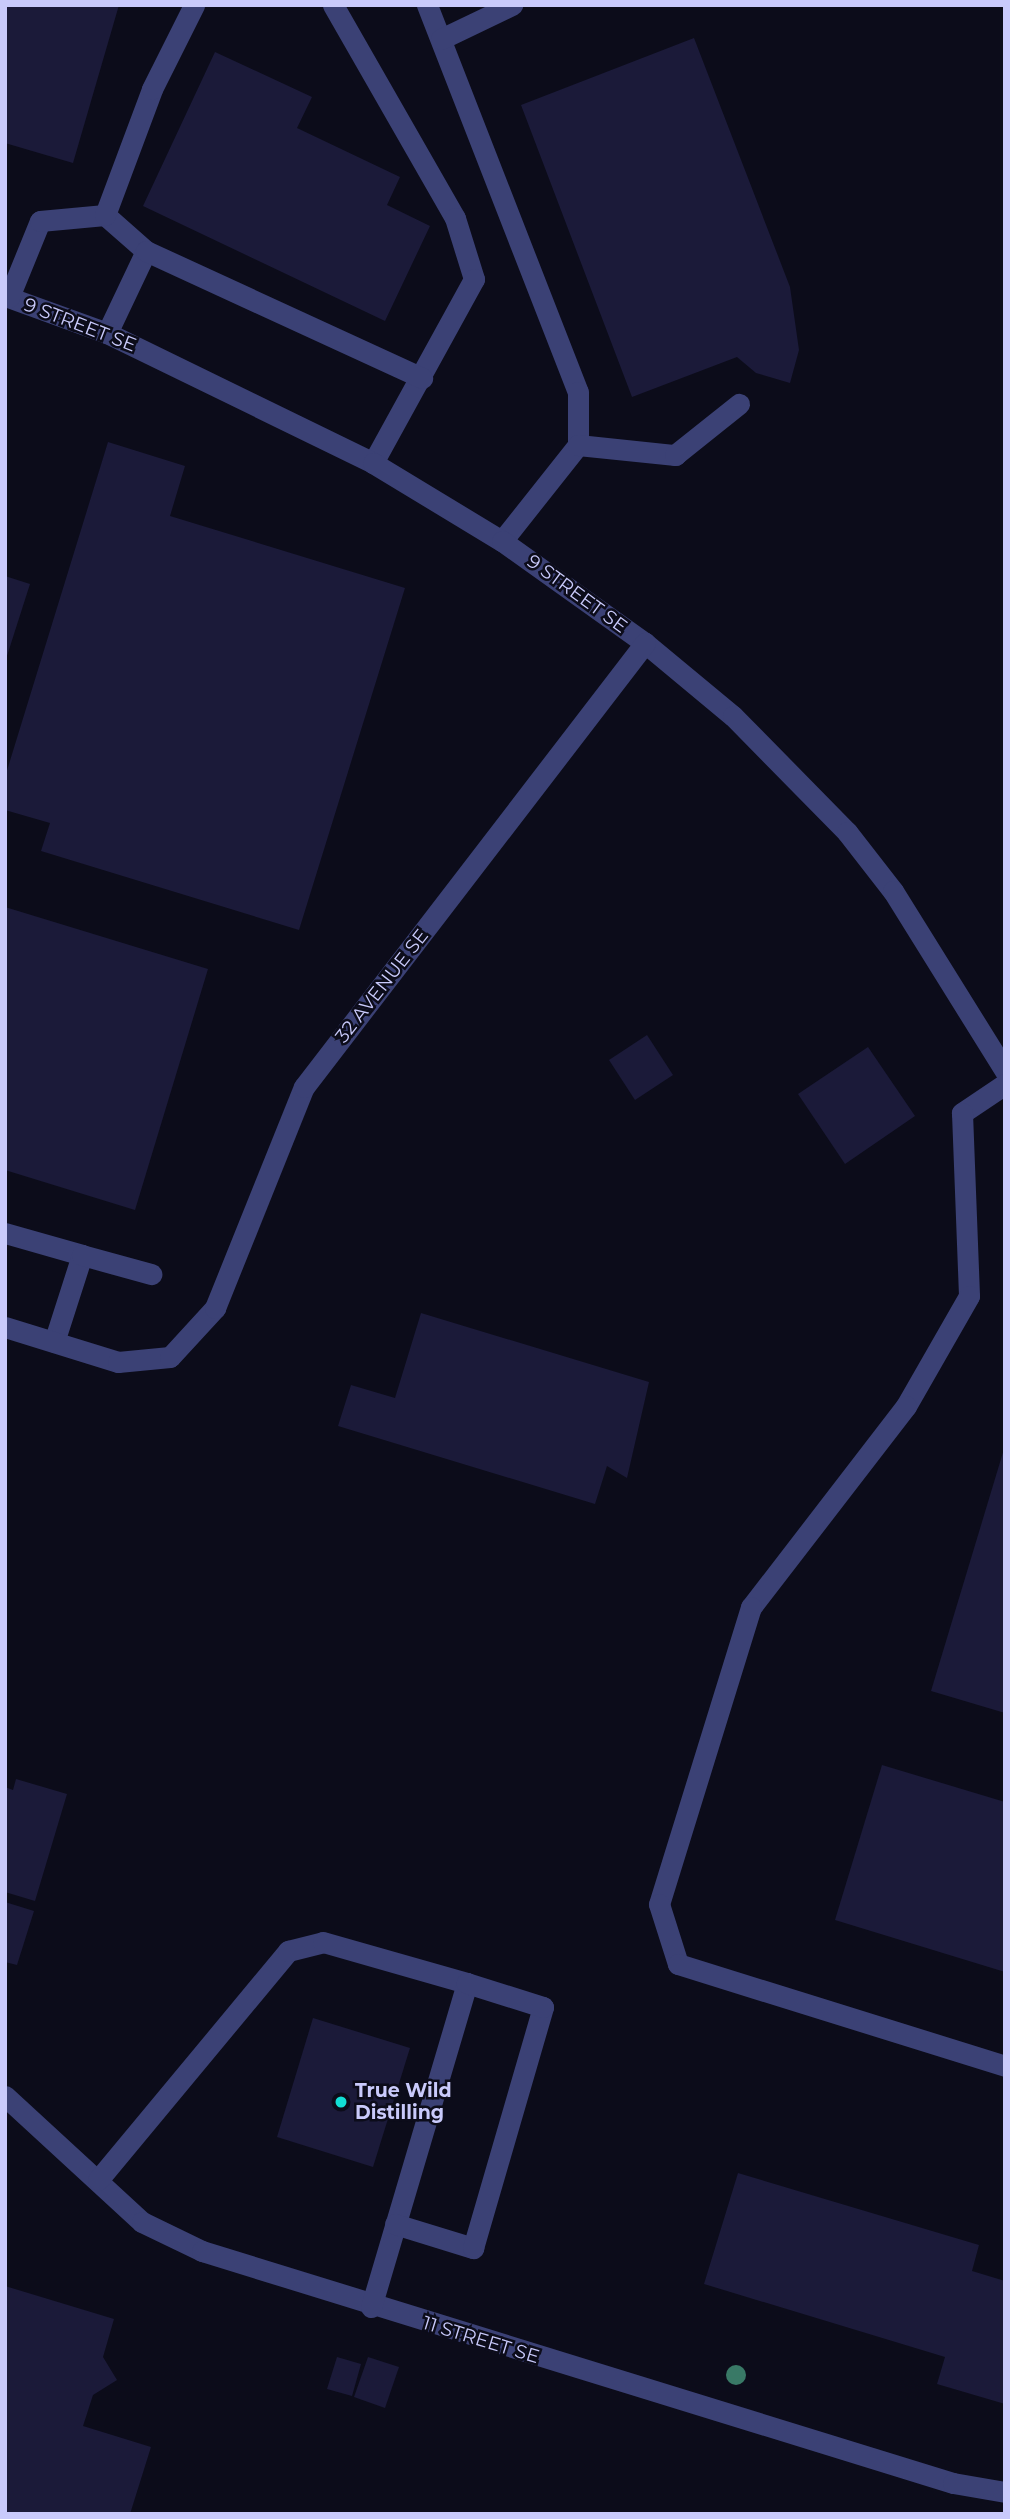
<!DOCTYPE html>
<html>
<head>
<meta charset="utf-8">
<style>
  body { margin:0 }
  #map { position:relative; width:1010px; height:2519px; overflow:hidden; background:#0c0c1a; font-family:Montserrat,sans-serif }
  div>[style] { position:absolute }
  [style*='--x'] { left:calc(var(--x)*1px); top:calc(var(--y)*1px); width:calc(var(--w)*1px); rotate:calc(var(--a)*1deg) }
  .building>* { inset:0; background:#1b1a39 }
  .minor>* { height:21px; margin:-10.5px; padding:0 10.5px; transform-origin:10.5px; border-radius:10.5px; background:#3b4175 }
  .trees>* { width:20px; height:20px; margin:-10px; border-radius:50%; background:#397966 }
  .dots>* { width:19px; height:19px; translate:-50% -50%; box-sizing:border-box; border:4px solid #0c0c1a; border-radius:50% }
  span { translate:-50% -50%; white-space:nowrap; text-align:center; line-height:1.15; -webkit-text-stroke:5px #0c0c1a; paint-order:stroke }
  .street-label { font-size:19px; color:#c9cafb }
  .poi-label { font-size:19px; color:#c9cafb; font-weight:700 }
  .left { translate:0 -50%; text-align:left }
  .frame { position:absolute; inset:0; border:7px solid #c9cafb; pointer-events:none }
</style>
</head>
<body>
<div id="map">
  <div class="building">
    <div style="clip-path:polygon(5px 5px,119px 5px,73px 163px,5px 143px)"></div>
    <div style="clip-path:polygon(694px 38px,790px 287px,799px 350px,790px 383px,756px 373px,737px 357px,632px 397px,521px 105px)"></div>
    <div style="clip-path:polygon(215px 52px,312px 97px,297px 128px,400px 177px,387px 205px,430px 226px,385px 321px,143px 206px)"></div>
    <div style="clip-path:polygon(108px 442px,185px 466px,170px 516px,405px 588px,299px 930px,41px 851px,50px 823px,5px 810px,5px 777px)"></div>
    <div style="clip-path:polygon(5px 576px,30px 584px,6px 659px,5px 659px)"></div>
    <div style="clip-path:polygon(5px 907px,208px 969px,135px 1210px,5px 1170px)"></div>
    <div style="clip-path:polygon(647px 1035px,673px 1075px,635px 1100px,609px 1060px)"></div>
    <div style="clip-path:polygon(868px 1047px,915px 1116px,845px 1164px,798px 1094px)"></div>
    <div style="clip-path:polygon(421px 1313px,649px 1382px,627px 1478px,607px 1466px,595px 1504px,338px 1426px,351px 1385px,395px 1398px)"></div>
    <div style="clip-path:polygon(1004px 1449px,1005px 1449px,1005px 1713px,931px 1691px)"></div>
    <div style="clip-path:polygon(882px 1765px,1005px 1802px,1005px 1972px,835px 1920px)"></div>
    <div style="clip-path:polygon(16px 1779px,67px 1794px,35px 1901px,5px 1892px,5px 1787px,13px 1790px)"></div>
    <div style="clip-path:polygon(5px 1902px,34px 1911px,17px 1965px,5px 1962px)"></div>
    <div style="clip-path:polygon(313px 2018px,410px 2048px,373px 2167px,277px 2137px)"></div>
    <div style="clip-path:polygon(738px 2173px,979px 2245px,972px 2271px,1005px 2281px,1005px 2404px,937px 2384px,945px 2357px,704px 2284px)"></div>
    <div style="clip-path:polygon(5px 2286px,114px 2319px,103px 2357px,117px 2380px,93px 2395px,83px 2426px,151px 2447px,130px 2514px,5px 2514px)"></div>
    <div style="clip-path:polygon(337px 2357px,361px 2364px,352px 2396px,327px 2389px)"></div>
    <div style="clip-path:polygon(368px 2357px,399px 2367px,385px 2408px,354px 2397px)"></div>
  </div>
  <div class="minor">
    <div style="--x:333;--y:5;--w:245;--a:60.2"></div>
    <div style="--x:455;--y:218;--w:64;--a:72.7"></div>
    <div style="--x:474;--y:279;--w:210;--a:118.8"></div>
    <div style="--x:427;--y:5;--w:415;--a:68.7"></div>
    <div style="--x:578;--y:392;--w:53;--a:90"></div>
    <div style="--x:578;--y:445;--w:122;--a:128.4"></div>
    <div style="--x:441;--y:39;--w:79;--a:-25.6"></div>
    <div style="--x:105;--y:215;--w:55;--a:41.3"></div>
    <div style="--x:146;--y:251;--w:91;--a:115.4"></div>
    <div style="--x:146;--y:251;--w:304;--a:24.7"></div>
    <div style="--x:5;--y:296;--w:109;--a:19.9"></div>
    <div style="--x:107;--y:333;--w:296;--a:26"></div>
    <div style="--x:373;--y:463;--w:151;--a:31.2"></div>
    <div style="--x:502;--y:541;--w:176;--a:35.5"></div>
    <div style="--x:645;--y:643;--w:114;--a:39.7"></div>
    <div style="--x:733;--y:716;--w:163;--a:45.5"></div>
    <div style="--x:847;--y:832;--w:75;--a:52.1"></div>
    <div style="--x:893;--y:891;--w:212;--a:58.1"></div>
    <div style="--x:9;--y:297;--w:82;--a:-67.8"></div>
    <div style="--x:40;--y:221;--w:65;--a:-5.3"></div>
    <div style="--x:105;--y:215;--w:134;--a:-69.5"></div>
    <div style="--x:152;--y:89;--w:94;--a:-63.4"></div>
    <div style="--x:578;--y:445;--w:98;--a:5.9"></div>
    <div style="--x:675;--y:455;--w:82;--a:-38.6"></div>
    <div style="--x:1005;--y:1084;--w:52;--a:146"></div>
    <div style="--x:962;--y:1113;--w:183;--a:87.8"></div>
    <div style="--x:969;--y:1296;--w:127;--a:119.8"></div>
    <div style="--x:906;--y:1406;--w:254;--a:127.6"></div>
    <div style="--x:751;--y:1607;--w:311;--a:107.2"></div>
    <div style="--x:659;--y:1904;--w:63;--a:72.4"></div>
    <div style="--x:678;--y:1964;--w:343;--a:17.3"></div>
    <div style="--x:5;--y:1233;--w:80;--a:15.9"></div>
    <div style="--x:82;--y:1255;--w:91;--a:107.8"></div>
    <div style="--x:82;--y:1255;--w:72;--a:15.4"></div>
    <div style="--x:5;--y:1327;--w:118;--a:17.2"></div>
    <div style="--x:118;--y:1362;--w:52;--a:-5.5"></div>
    <div style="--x:170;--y:1357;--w:67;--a:-47.4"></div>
    <div style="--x:215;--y:1308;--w:238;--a:-68.1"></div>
    <div style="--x:304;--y:1087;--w:560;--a:-52.48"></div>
    <div style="--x:5;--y:2096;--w:186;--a:42.6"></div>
    <div style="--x:142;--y:2222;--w:67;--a:25.8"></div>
    <div style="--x:202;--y:2251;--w:786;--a:17.17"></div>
    <div style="--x:953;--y:2483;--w:53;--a:9.8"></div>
    <div style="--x:98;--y:2180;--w:298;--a:-50.3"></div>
    <div style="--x:288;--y:1951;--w:36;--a:-14"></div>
    <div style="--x:323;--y:1942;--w:150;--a:15.9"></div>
    <div style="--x:467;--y:1983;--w:338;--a:106.5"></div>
    <div style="--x:395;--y:2224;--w:82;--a:17.1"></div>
    <div style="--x:473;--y:2248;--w:251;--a:-73.8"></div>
    <div style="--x:543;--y:2007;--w:80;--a:-162.5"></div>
  </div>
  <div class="trees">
    <div style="left:736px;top:2375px"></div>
  </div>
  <div class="dots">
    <div style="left:341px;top:2102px;background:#12ded5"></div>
  </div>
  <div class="street-label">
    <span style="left:80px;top:325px;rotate:21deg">9 STREET SE</span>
    <span style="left:577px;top:594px;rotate:36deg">9 STREET SE</span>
    <span style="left:382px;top:986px;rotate:-52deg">32 AVENUE SE</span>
    <span style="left:481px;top:2340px;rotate:17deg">11 STREET SE</span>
  </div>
  <div class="poi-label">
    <span class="left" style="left:355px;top:2102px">True Wild<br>Distilling</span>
  </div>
  <div class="frame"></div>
</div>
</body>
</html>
